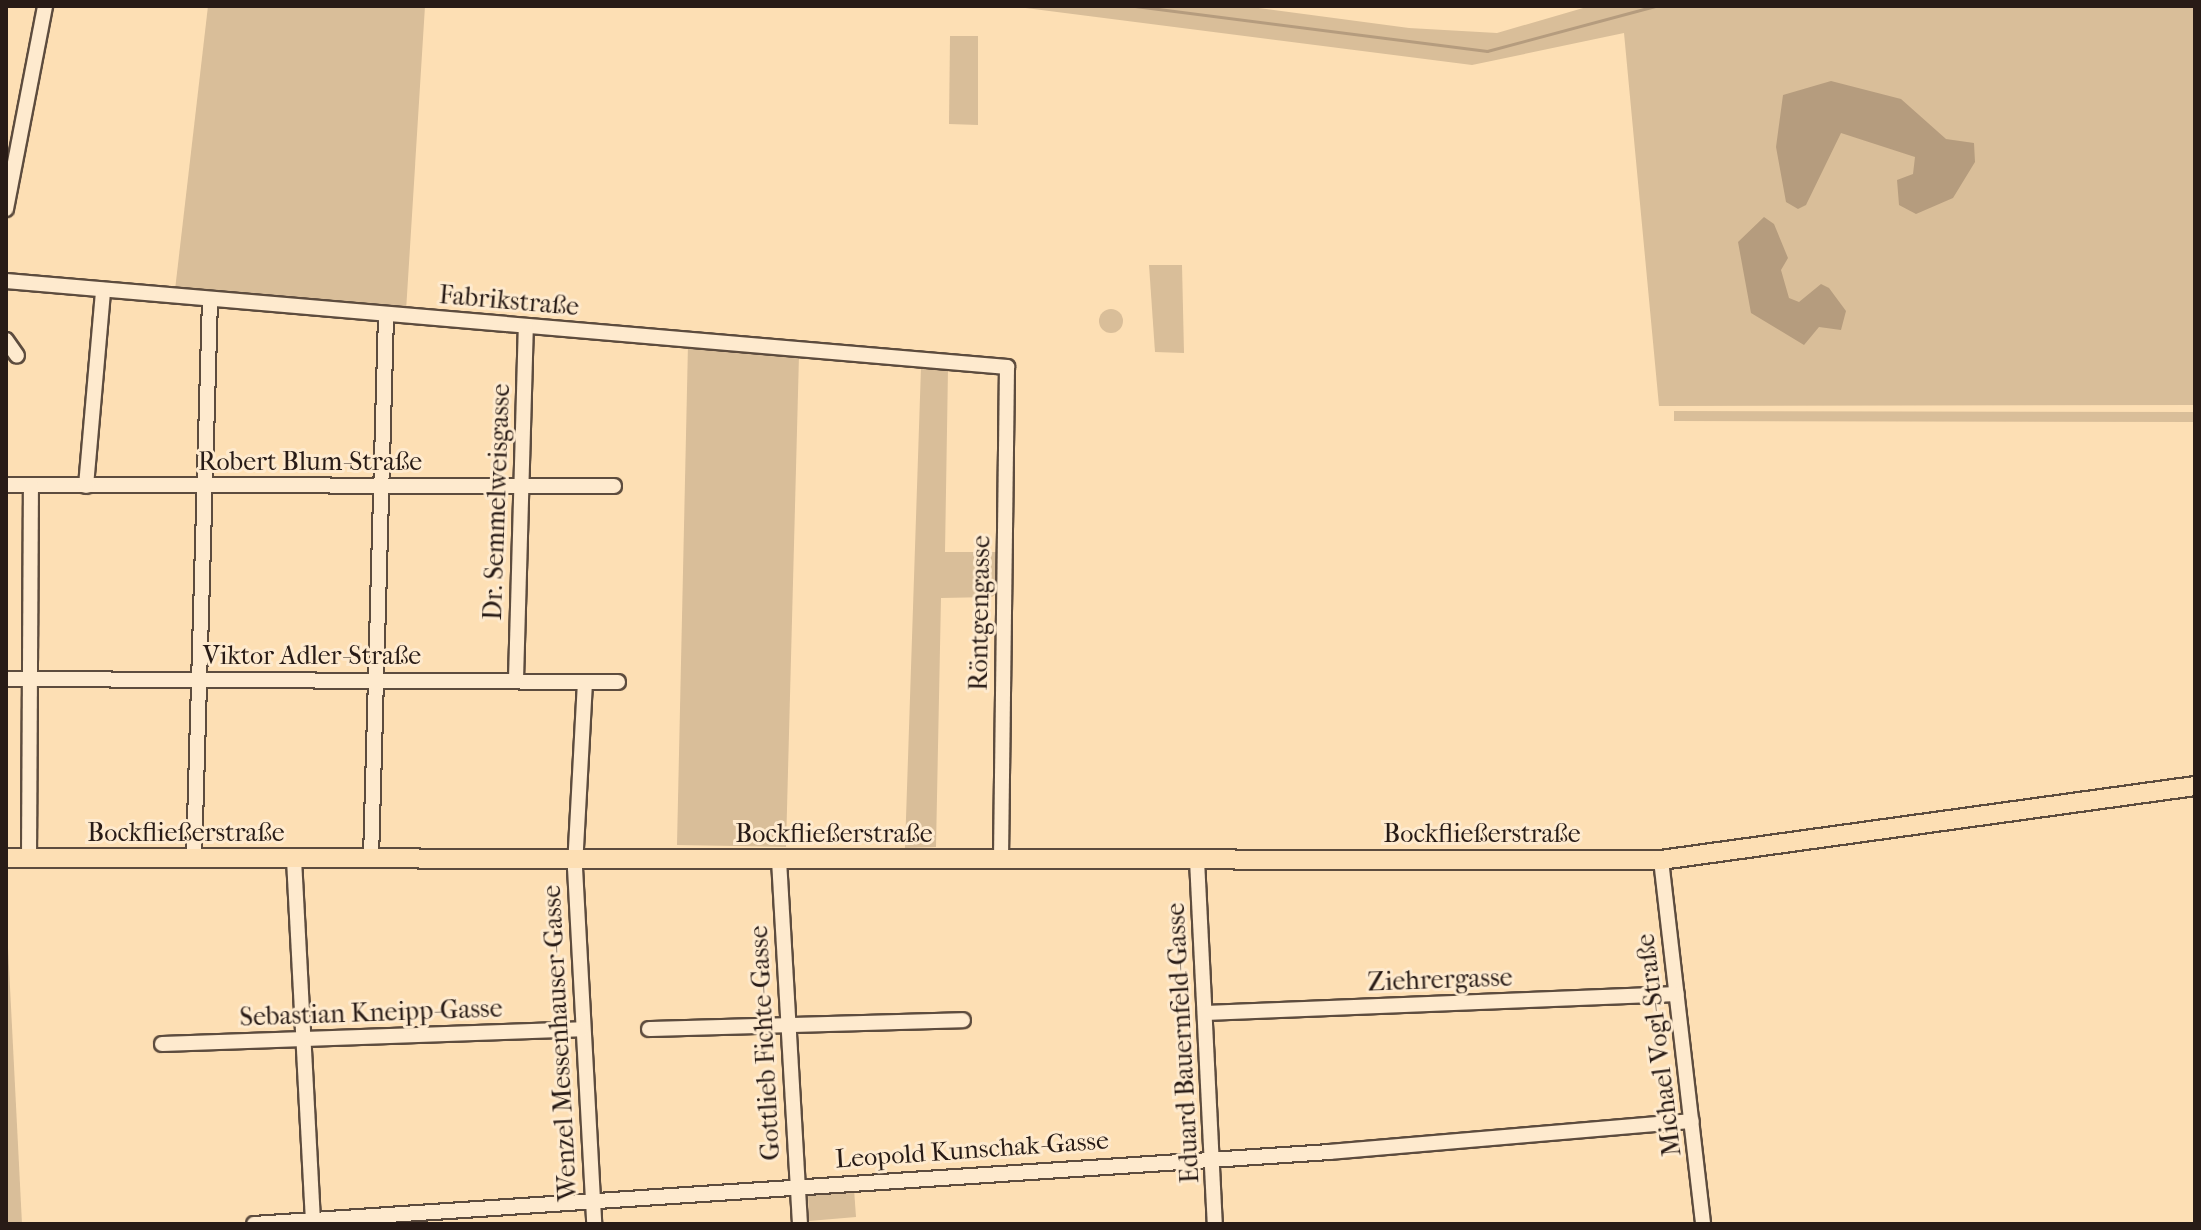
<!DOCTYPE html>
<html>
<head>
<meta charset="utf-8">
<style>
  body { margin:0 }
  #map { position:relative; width:2201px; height:1230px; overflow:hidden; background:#fddfb4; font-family:"IM FELL French Canon",serif }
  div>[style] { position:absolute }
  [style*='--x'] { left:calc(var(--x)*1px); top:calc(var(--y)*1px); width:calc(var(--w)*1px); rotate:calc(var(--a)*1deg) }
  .green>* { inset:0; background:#d9be99 }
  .round { border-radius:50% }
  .water>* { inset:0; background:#b59c7e }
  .stream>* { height:3px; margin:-1.5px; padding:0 1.5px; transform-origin:1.5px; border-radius:1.5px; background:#b59c7e }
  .roads { filter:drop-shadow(2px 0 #5d4c3e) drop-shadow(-2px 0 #5d4c3e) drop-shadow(0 2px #5d4c3e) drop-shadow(0 -2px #5d4c3e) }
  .minor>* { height:14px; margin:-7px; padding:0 7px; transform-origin:7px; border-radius:7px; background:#feeace }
  .major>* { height:18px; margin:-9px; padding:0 9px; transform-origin:9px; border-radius:9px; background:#fddfb4 }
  span { translate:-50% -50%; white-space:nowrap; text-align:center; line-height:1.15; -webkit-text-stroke:6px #feeace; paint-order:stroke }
  .street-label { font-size:26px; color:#281b16 }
  .frame { position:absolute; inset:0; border:8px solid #281b16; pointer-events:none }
</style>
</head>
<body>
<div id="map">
  <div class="green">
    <div style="clip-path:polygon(208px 6px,425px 6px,406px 311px,175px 290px)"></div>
    <div style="clip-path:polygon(1011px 6px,1243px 6px,1409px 28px,1497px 33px,1590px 6px,2195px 6px,2195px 405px,1659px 406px,1624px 33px,1472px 65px)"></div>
    <div style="clip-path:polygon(950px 36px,978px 36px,978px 125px,949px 124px)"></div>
    <div style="clip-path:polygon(1149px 265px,1182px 265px,1184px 353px,1155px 352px)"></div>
    <div class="round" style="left:1099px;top:309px;width:24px;height:24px"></div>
    <div style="clip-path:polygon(688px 344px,799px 355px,786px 847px,677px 845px)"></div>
    <div style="clip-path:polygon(921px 367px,948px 369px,945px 552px,1000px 552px,999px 592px,992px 597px,941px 598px,936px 847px,905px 848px)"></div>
    <div style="clip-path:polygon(1674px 411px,2195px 412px,2195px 422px,1674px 421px)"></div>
    <div style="clip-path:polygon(6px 908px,22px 1224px,6px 1224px)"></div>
    <div style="clip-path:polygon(854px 1189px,856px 1217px,809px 1221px,808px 1193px)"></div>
  </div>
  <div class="water">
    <div style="clip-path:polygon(1831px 81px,1901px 99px,1946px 139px,1974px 143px,1975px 162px,1953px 198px,1916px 214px,1899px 205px,1897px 180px,1913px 174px,1915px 157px,1841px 133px,1806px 205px,1798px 209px,1786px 202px,1776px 147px,1783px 95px)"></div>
    <div style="clip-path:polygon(1764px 217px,1774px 224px,1788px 258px,1781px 270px,1789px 298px,1799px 302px,1821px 284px,1829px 288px,1846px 311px,1841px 330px,1819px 327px,1804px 345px,1751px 313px,1738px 242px)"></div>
  </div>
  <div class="stream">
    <div style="--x:1135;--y:6;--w:355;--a:7.3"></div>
    <div style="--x:1487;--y:51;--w:174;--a:-15"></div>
  </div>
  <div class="roads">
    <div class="minor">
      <div style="--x:6;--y:209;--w:207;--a:-79.1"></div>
      <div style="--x:6;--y:281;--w:1005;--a:4.91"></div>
      <div style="--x:1007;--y:367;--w:492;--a:90.7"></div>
      <div style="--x:6;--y:340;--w:19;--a:55"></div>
      <div style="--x:6;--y:485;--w:608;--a:0.09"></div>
      <div style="--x:86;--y:486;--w:197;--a:-85"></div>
      <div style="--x:6;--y:679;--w:612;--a:0.28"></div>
      <div style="--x:516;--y:679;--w:352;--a:-88.4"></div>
      <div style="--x:585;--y:682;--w:186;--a:93.1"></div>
      <div style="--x:575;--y:868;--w:357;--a:86.9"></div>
      <div style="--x:29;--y:858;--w:373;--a:-89.7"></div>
      <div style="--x:194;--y:858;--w:558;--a:-88.36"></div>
      <div style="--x:294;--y:859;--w:365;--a:87"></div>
      <div style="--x:371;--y:859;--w:544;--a:-88.42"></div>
      <div style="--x:779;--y:860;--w:365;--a:86.7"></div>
      <div style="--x:1197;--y:860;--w:364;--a:87.2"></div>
      <div style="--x:1661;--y:860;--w:366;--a:83.4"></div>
      <div style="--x:1206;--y:1013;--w:471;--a:-2.3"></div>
      <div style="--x:649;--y:1029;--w:314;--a:-1.6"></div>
      <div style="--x:162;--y:1044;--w:420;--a:-2"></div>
      <div style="--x:254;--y:1224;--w:1078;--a:-3.83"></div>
      <div style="--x:1330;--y:1152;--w:363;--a:-4.9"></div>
    </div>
    <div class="major">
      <div style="--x:6;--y:858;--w:1655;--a:0.07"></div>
      <div style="--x:1661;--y:860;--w:539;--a:-7.89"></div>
    </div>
  </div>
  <div class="street-label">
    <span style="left:509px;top:301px;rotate:5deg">Fabrikstraße</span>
    <span style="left:310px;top:462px">Robert Blum-Straße</span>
    <span style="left:497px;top:502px;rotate:-88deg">Dr. Semmelweisgasse</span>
    <span style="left:980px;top:613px;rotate:-89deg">Röntgengasse</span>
    <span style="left:312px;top:656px">Viktor Adler-Straße</span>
    <span style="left:186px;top:833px">Bockfließerstraße</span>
    <span style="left:834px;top:834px">Bockfließerstraße</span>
    <span style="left:1482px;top:834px">Bockfließerstraße</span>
    <span style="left:1440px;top:980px;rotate:-2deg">Ziehrergasse</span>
    <span style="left:371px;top:1013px;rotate:-2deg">Sebastian Kneipp-Gasse</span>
    <span style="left:560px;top:1043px;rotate:-93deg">Wenzel Messenhauser-Gasse</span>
    <span style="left:765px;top:1043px;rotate:-93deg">Gottlieb Fichte-Gasse</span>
    <span style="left:1183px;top:1043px;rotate:-93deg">Eduard Bauernfeld-Gasse</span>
    <span style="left:1659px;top:1045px;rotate:-97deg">Michael Vogl-Straße</span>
    <span style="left:972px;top:1150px;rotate:-4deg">Leopold Kunschak-Gasse</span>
  </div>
  <div class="frame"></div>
</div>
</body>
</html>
